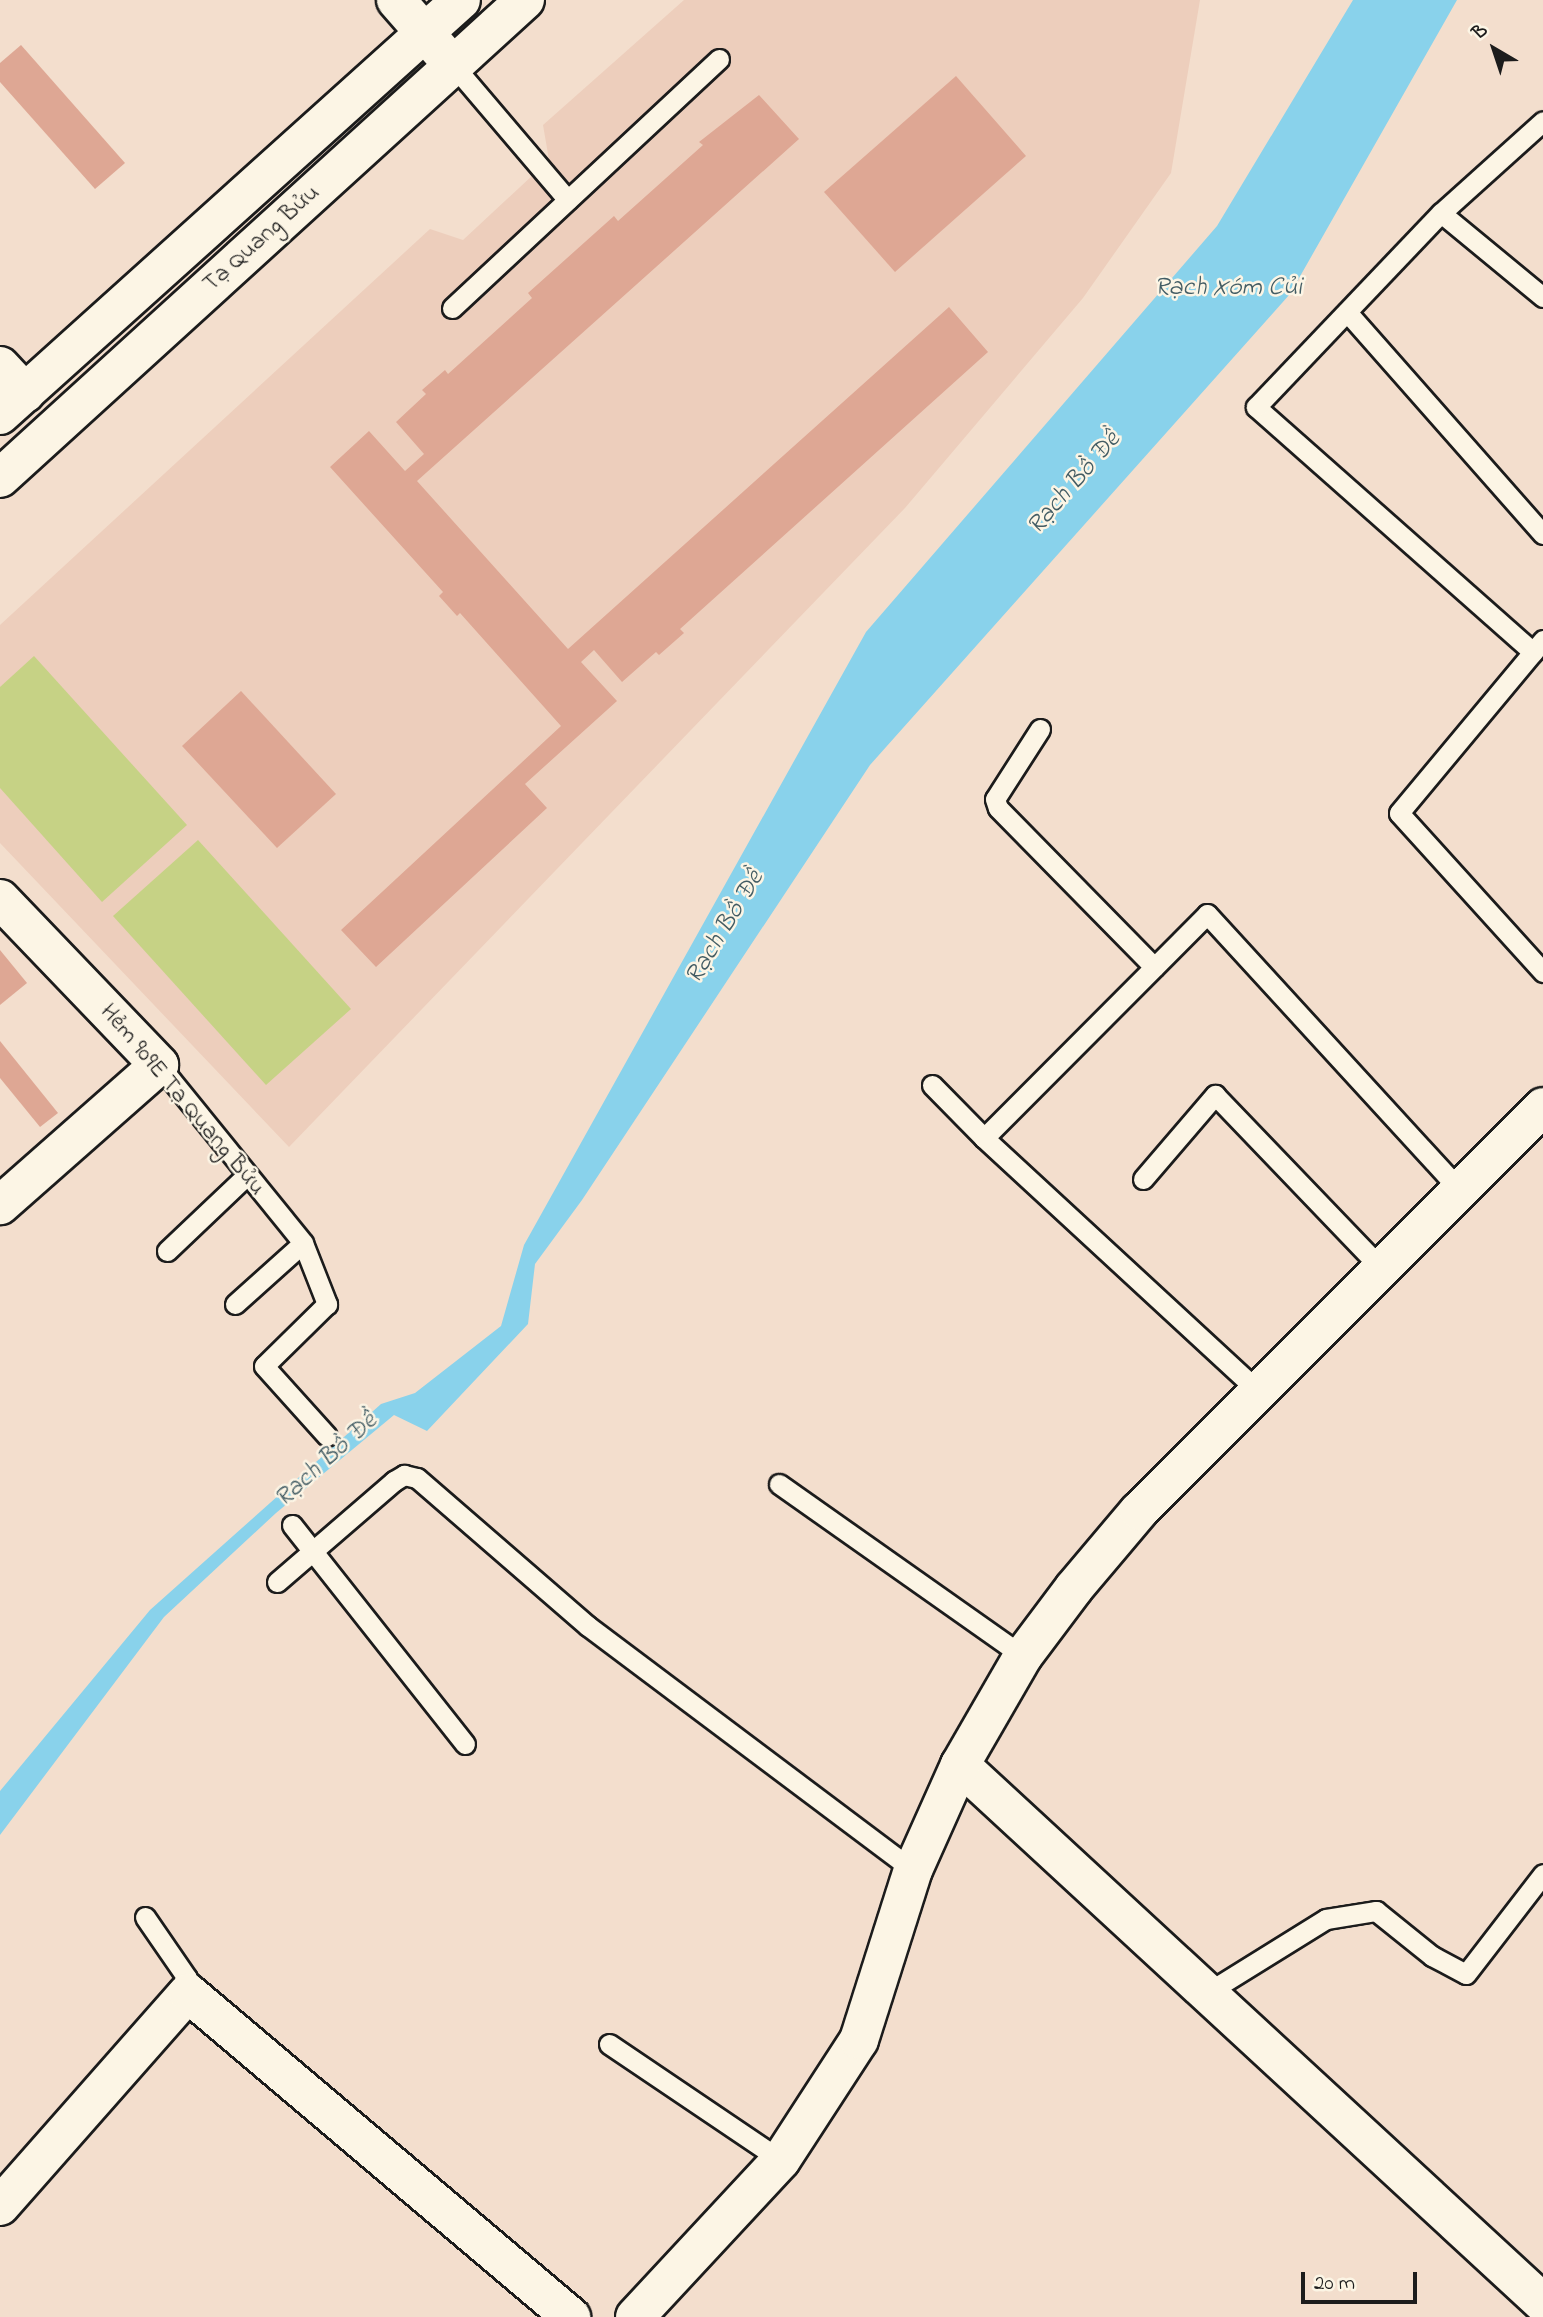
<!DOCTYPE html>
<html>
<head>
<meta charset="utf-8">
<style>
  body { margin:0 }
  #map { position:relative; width:1543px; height:2317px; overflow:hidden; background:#f3decd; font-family:"Indie Flower",sans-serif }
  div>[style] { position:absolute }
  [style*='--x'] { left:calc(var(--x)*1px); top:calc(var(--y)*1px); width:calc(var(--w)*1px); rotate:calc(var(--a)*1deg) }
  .built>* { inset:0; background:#edcebc }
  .green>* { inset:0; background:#c6d285 }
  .water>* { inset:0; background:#89d2eb }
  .building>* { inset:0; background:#dea794 }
  .roads { filter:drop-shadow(2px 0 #1c1c1c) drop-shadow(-2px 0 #1c1c1c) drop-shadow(0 2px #1c1c1c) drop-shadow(0 -2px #1c1c1c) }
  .service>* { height:19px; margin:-9.5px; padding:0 9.5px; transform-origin:9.5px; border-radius:9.5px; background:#fcf5e5 }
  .minor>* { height:38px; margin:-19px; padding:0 19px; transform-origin:19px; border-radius:19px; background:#fcf5e5 }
  .secondary>* { height:38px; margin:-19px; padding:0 19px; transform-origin:19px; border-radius:19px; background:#fcf5e5 }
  span { translate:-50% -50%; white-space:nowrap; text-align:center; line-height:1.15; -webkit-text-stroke:5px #fcf5e5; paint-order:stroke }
  .street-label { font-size:24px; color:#1c1c1c }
  .water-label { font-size:26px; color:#425c64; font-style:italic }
  .north { position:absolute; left:1459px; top:14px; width:70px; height:70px; -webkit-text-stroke:5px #fcf5e5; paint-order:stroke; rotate:321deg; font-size:19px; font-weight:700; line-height:28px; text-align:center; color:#1c1c1c }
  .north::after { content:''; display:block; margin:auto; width:24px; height:32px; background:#1c1c1c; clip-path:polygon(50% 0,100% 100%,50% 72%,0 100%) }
  .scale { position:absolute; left:1301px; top:2272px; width:116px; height:32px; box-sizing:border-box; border:4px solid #1c1c1c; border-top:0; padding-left:9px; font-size:21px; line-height:24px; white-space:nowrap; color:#1c1c1c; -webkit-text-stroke:5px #fcf5e5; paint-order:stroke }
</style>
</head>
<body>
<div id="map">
  <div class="built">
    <div style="clip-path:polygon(684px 0,1200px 0,1171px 173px,1083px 298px,905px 508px,289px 1147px,0 843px,0 625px,430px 229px,463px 240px,549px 160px,543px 125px)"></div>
  </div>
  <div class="green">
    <div style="clip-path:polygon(34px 656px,187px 825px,102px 902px,0 788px,0 687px)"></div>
    <div style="clip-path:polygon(198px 840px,351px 1009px,266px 1085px,113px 916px)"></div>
  </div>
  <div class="water">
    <div style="clip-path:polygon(1353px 0,1457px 0,1290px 294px,870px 765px,582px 1200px,535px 1264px,528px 1324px,427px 1431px,394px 1415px,276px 1513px,164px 1617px,0 1835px,0 1791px,150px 1610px,381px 1404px,415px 1393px,501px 1326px,524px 1245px,866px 632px,1217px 226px)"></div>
  </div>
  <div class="building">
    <div style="clip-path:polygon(21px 45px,125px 163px,95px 189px,0 82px,0 63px)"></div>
    <div style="clip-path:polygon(956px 76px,1026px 156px,895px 272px,824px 192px)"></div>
    <div style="clip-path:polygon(759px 95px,799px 139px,417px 481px,568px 649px,949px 307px,988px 352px,680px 629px,684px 633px,659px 655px,656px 652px,622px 682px,594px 650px,581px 662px,617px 701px,525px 784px,547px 808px,376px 967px,341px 930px,561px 726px,460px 613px,457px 616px,439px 596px,443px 592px,330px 467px,369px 431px,405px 471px,424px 454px,396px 422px,426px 394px,422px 390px,445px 370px,448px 374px,532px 298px,528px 293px,614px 216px,618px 221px,703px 145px,699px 142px)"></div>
    <div style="clip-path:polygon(241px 691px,336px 794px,277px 848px,182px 746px)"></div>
    <div style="clip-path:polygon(0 950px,27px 983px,0 1005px)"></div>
    <div style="clip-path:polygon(0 1041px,58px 1113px,40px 1127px,0 1078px)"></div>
  </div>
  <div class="roads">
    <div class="service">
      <div style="--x:453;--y:65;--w:177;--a:49.6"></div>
      <div style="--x:1441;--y:213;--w:132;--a:39.5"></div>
      <div style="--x:452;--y:308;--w:365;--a:-43"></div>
      <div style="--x:1347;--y:312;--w:296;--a:48.6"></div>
      <div style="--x:1543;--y:640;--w:225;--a:129.8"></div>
      <div style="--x:1399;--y:813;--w:215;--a:47.8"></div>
      <div style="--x:1533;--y:652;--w:370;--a:-138.5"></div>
      <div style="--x:1256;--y:407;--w:268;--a:-46.4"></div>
      <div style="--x:1441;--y:213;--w:137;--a:-42"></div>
      <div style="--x:1040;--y:729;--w:83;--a:122.7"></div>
      <div style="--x:995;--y:799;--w:9;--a:72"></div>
      <div style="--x:998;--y:808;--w:223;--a:45.5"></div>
      <div style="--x:159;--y:1065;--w:229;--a:51"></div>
      <div style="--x:303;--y:1243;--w:66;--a:68.5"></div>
      <div style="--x:327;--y:1304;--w:88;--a:135.5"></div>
      <div style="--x:264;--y:1366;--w:94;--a:48"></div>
      <div style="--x:932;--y:1085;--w:74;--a:45.5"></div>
      <div style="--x:984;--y:1138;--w:316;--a:-45.1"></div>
      <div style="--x:1207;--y:914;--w:374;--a:47.5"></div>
      <div style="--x:984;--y:1138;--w:373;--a:42.7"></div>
      <div style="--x:1143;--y:1179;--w:111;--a:-49.4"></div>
      <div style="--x:1215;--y:1095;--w:241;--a:46.2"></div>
      <div style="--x:167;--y:1251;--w:109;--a:-43.5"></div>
      <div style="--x:235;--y:1304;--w:91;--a:-41.9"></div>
      <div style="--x:779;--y:1484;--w:299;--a:35.2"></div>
      <div style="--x:292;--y:1525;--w:279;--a:51.7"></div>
      <div style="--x:277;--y:1582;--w:155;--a:-40.8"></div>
      <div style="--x:394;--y:1481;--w:12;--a:-31"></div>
      <div style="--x:404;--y:1475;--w:13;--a:13"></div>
      <div style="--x:417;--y:1478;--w:226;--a:40.9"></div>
      <div style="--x:588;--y:1626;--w:406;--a:36.9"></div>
      <div style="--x:145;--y:1917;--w:74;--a:55.5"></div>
      <div style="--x:187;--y:1978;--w:15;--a:86"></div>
      <div style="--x:1205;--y:1994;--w:142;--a:-31.8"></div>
      <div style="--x:1326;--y:1919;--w:51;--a:-9.1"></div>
      <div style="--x:1376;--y:1911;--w:72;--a:38.8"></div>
      <div style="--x:1432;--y:1956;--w:38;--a:28"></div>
      <div style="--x:1466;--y:1974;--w:126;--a:-52.4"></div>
      <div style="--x:609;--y:2044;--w:207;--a:34"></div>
    </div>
    <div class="minor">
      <div style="--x:396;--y:0;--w:86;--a:48.8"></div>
      <div style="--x:0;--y:366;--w:37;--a:47"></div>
      <div style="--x:0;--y:899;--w:230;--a:46.2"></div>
      <div style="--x:159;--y:1065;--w:212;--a:138.6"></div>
      <div style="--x:960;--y:1765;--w:793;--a:42.7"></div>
      <div style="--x:0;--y:2206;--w:284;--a:-48.6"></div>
      <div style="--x:188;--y:1993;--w:502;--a:40.23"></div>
      <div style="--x:635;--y:2317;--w:214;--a:-47.1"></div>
      <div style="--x:781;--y:2160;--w:143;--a:-57"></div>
      <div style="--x:859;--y:2040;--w:178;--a:-72.4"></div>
      <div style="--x:913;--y:1870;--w:115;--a:-65.9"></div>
      <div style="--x:960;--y:1765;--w:126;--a:-60"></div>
      <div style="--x:1023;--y:1656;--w:85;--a:-53.1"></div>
      <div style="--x:1074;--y:1588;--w:101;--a:-49.8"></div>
      <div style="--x:1139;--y:1511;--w:571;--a:-45"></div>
    </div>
    <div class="secondary">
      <div style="--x:0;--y:415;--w:620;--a:-41.99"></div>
      <div style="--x:0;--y:478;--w:710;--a:-42.32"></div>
    </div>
  </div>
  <div class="street-label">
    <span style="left:262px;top:239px;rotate:-42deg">Tạ Quang Bửu</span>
    <span style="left:182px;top:1100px;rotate:50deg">Hẻm 909E Tạ Quang Bửu</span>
  </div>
  <div class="water-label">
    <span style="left:1228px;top:289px">Rạch Xóm Củi</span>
    <span style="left:1075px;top:484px;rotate:-49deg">Rạch Bồ Đề</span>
    <span style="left:726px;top:928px;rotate:-59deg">Rạch Bồ Đề</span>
    <span style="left:327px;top:1461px;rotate:-42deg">Rạch Bồ Đề</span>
  </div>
  <div class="north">B</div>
  <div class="scale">20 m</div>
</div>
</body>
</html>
